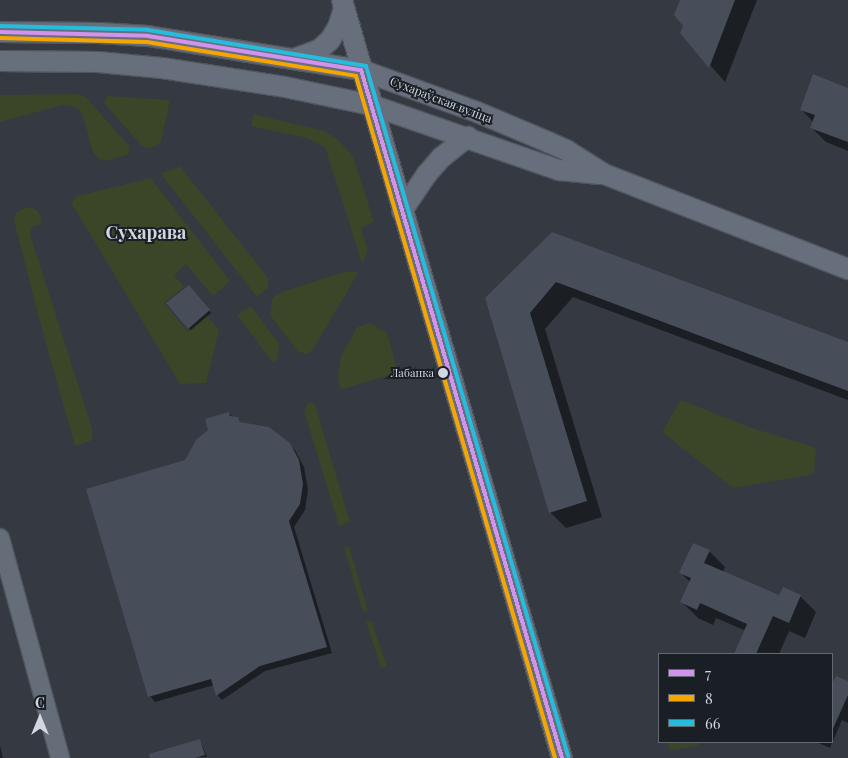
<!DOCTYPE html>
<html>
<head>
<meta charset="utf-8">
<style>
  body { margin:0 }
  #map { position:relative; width:848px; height:758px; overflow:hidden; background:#343942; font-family:"Playfair Display",serif }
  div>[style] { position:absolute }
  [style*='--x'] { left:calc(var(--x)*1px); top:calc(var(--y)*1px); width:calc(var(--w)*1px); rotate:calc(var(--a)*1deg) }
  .green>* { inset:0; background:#3b4528 }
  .shadow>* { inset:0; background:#0007 }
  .building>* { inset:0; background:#474e59 }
  .roads { filter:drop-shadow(1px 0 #51565e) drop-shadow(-1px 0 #51565e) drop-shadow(0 1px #51565e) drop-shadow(0 -1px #51565e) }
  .tertiary>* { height:18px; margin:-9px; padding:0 9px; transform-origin:9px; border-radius:9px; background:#656d78 }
  .secondary>* { height:20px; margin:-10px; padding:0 10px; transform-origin:10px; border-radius:10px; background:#676f7d }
  .bus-1>* { height:4px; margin:-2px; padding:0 2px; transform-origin:2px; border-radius:2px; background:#d193ec }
  .bus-2>* { height:4px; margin:-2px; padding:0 2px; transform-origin:2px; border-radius:2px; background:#f7a600 }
  .bus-3>* { height:4px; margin:-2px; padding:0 2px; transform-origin:2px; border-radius:2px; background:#26bcdd }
  .dots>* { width:14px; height:14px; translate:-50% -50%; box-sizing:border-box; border:2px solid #1a1f26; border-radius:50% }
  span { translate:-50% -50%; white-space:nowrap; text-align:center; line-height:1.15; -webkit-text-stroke:4px #1a1f26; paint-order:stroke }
  .bus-label { font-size:11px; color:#d1d7e1 }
  .right { translate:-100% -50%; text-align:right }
  .street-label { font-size:12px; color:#d1d7e1 }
  .district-label { font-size:18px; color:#d1d7e1; font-weight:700 }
  .legend { position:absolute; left:658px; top:653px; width:175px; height:90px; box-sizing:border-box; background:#1a1f26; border:1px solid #636971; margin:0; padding:6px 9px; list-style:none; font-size:15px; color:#d1d7e1 }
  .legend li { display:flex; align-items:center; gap:10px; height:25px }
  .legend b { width:25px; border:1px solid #636971 }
  .north { position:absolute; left:15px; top:693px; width:50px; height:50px; -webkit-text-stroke:4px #1a1f26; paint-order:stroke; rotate:0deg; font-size:14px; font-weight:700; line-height:20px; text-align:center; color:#d1d7e1 }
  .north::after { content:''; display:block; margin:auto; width:18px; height:22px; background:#d1d7e1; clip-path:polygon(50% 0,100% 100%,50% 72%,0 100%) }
</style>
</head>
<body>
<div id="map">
  <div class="green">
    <div style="clip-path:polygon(79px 94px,86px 97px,130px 147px,129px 154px,107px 161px,99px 159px,93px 152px,84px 119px,79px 110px,72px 106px,62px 105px,0 122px,0 95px)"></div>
    <div style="clip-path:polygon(107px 96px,170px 100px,161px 142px,154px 147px,145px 148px,141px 145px,104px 103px)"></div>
    <div style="clip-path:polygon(253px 114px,325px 131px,337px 139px,353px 156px,374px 222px,361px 228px,368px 251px,362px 263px,325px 147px,307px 138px,251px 126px)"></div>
    <div style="clip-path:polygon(180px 166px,268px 278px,268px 288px,257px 297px,161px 174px)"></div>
    <div style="clip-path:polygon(151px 178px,230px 281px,213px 296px,186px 264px,174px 275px,184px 287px,164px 303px,188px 332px,207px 316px,219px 330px,206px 383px,180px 384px,72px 204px,73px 200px,77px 196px)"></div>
    <div style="clip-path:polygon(24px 208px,32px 208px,38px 211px,41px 218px,41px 224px,32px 227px,30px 234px,91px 425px,93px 435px,91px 441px,75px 446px,43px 333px,14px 221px,16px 213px)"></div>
    <div style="clip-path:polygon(348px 271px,358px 273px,314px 348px,308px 354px,298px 352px,270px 315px,272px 299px,277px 294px,287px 290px)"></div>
    <div style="clip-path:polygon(251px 306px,279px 344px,278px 358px,273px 363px,237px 315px)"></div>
    <div style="clip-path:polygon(370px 323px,387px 333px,397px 369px,393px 374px,343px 389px,340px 388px,338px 375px,341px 356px,357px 327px)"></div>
    <div style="clip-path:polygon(681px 400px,749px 427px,816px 448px,814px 474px,733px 488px,662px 432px)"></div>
    <div style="clip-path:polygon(309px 402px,315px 404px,350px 522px,339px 526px,304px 411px)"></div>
    <div style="clip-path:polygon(349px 546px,368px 611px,363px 612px,344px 548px)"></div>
    <div style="clip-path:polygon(371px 620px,387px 666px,381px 668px,366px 622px)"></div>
    <div style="clip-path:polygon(667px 742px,703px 742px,697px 746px,670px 750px)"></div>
  </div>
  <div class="shadow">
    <div style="clip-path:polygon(681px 0,757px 0,725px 82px,681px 32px,684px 25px)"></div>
    <div style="clip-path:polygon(848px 89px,848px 151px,826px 142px,811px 127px,813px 122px,801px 109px)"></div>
    <div style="clip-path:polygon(553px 233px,848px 344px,848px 400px,573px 297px,545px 329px,602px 517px,566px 528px,550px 512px,486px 298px)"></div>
    <div style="clip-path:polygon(191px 289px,211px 313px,191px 330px,188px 328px)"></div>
    <div style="clip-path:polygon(228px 413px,243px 424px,289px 444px,295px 450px,304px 467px,308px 490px,305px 510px,294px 527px,332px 653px,265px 671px,222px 700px,217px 695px,214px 685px,155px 702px,150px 696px,185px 461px)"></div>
    <div style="clip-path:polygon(709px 551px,725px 567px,723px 572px,779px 597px,800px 596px,816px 612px,805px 638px,789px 631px,779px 654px,735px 654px,746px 631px,716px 618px,713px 625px,698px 618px,682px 602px,690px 582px,681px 573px)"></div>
    <div style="clip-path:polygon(836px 677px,848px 683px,848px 723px,842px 720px,830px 748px,816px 742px,832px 742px,832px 687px)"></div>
    <div style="clip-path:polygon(200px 740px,207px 757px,173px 758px)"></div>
    <div style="clip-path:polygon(0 746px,3px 758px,0 758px)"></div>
  </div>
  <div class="building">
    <div style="clip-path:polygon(680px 0,735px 0,709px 68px,680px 33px,683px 26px,674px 15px)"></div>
    <div style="clip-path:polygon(813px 74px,848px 88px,848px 142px,810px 128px,815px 115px,800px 110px)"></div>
    <div style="clip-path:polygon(552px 232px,848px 342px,848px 391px,556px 282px,530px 313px,587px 501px,549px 513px,485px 298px)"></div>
    <div style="clip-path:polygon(189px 285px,210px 310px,188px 329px,166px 303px)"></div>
    <div style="clip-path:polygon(229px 412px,230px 416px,238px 417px,240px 422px,269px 427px,290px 443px,299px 460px,303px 484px,300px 504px,289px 521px,327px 647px,260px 666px,216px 696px,211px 679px,148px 697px,86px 489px,185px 460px,196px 440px,208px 430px,205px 419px)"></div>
    <div style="clip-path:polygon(693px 543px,710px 550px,704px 563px,779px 595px,783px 587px,801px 595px,789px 623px,773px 616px,756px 654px,734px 654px,747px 624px,700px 603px,697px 610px,680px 602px,691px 578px,679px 573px)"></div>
    <div style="clip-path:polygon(836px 676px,848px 681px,848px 695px,832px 731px,832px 684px)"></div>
    <div style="clip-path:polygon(200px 739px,205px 755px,195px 758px,150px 758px,149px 754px)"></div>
  </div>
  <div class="roads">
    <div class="tertiary">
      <div style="--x:0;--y:538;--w:228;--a:74.7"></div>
    </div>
    <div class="secondary">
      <div style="--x:342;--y:0;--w:789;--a:73.82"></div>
      <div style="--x:0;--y:32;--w:99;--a:0.6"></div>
      <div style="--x:99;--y:33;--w:49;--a:3.5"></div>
      <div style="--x:148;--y:36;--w:216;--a:9.1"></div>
      <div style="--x:361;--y:70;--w:123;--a:19.9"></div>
      <div style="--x:477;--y:112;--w:77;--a:22.9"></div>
      <div style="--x:548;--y:142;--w:20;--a:24"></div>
      <div style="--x:566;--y:150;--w:45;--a:32.3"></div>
      <div style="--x:604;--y:174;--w:262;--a:21.3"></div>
      <div style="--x:294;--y:59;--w:27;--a:-20"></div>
      <div style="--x:319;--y:50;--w:15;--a:-42"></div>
      <div style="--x:330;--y:40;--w:15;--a:-58"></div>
      <div style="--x:338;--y:27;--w:19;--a:-72"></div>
      <div style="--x:0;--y:61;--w:98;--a:0.6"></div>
      <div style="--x:98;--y:62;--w:64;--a:5.4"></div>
      <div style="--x:162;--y:68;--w:124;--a:8.8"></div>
      <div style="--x:285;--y:87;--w:88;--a:11.8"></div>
      <div style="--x:371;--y:105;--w:199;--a:19.1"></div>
      <div style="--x:559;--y:170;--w:41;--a:5.6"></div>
      <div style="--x:402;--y:211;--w:45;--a:-56"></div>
      <div style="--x:427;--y:174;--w:23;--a:-49"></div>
      <div style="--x:442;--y:157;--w:33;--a:-38"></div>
    </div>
  </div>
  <div class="bus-1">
    <div style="--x:0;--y:32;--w:148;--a:1.5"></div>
    <div style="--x:148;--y:36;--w:216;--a:9.1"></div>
    <div style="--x:361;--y:70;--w:717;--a:73.71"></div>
  </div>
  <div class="bus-2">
    <div style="--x:0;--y:38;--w:147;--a:1.6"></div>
    <div style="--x:147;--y:42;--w:212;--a:9.2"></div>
    <div style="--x:356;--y:76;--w:710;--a:73.73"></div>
  </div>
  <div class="bus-3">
    <div style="--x:0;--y:26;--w:148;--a:1.5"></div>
    <div style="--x:148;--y:30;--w:221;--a:9.4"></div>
    <div style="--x:366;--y:66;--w:719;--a:73.68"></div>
  </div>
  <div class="dots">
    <div style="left:443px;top:373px;background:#d1d7e1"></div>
  </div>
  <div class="bus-label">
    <span class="right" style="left:434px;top:373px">Лабанка</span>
  </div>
  <div class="street-label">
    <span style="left:441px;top:100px;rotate:21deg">Сухараўская вуліца</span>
  </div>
  <div class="district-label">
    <span style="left:146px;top:232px">Сухарава</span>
  </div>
  <ul class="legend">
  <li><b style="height:6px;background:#d193ec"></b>7</li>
  <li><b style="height:6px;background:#f7a600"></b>8</li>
  <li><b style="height:6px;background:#26bcdd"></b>66</li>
  </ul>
  <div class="north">С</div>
</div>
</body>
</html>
